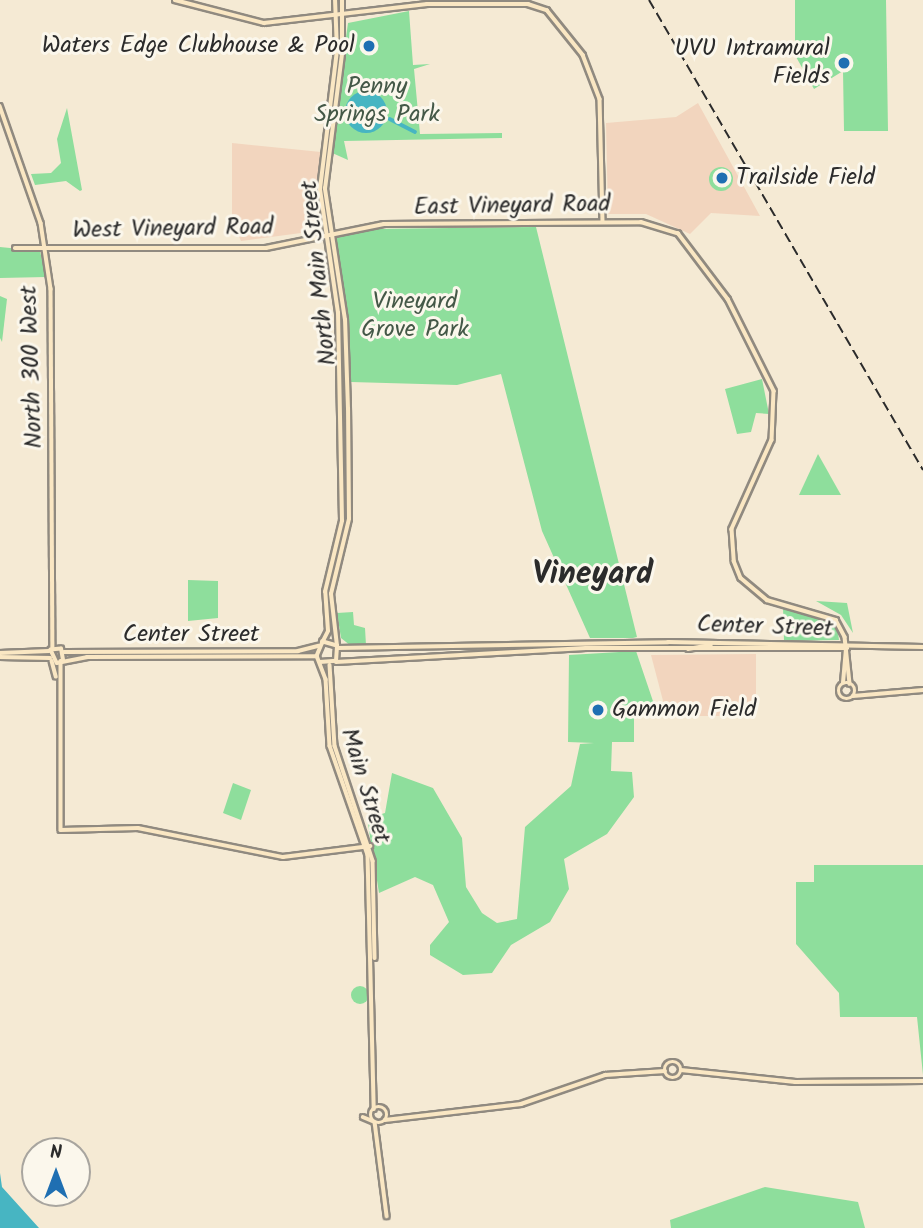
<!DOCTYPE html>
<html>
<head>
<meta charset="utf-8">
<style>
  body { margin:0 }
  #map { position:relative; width:923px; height:1228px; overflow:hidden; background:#f5ead4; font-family:Kalam,sans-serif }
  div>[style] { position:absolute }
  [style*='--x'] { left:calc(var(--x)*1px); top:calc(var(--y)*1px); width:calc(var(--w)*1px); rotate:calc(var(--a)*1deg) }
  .built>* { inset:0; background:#f2d5be }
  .green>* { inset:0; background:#8ede9c }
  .round { border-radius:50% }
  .water>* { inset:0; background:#47b5c2 }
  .canal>* { height:3.5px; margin:-1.75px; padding:0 1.75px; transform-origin:1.75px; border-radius:1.75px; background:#47b5c2 }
  .roads { filter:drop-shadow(2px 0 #908a80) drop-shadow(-2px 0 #908a80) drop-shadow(0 2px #908a80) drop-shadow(0 -2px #908a80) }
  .secondary>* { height:3.5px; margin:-1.75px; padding:0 1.75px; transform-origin:1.75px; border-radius:1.75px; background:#fae7c3 }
  .secondary>.ring { margin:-1.75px; padding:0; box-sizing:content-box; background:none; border:3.5px solid #fae7c3; border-radius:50% }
  .rail>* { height:2px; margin-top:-1px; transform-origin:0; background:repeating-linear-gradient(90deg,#2b2b2b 0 10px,transparent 0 15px) }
  .dots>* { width:19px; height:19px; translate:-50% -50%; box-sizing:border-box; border:4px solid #fbf7ec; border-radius:50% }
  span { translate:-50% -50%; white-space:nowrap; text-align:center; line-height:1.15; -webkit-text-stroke:6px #fbf7ec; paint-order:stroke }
  .poi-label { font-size:24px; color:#2b2b2b }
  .right { translate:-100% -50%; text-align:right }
  .left { translate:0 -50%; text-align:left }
  .park-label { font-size:24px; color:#445847 }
  .street-label { font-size:24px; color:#2b2b2b }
  .district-label { font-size:32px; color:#2b2b2b; font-weight:700 }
  .north { position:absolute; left:21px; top:1137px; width:70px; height:70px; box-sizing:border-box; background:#fbf7ec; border:2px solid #a8a59f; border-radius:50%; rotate:0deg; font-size:19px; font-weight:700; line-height:28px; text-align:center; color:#2b2b2b }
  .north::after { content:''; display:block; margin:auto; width:24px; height:32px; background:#1f6fb2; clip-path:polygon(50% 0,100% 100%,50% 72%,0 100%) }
</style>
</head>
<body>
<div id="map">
  <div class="built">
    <div style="clip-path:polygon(698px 103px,760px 216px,711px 213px,690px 234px,646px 214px,608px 214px,606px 123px,676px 117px)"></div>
    <div style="clip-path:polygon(232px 143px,321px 152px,316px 231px,241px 241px,232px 220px)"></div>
    <div style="clip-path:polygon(756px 654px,756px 716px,667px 716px,651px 655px)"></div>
  </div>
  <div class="green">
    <div style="clip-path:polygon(795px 0,886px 0,888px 131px,844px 131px,843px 71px,814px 89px,795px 55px)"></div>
    <div style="clip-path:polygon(409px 11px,413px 65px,430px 64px,414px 69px,420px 134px,502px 133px,502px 138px,344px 141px,348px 160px,330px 152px,348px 23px)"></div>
    <div style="clip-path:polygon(67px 108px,82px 190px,80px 191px,66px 181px,35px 185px,31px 174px,51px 173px,61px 163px,57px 139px)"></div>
    <div class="round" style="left:709px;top:167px;width:24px;height:24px"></div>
    <div style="clip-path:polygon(536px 227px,637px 637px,633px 638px,590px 638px,542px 531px,501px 374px,457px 385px,351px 382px,336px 236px,372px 229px)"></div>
    <div style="clip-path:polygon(0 247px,40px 251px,46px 277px,0 278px)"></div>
    <div style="clip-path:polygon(0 296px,7px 299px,2px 342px,0 338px)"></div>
    <div style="clip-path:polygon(762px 379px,769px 414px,756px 413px,751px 432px,737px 434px,725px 389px)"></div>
    <div style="clip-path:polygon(818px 454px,841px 495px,799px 495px)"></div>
    <div style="clip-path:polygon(188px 580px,218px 581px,218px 618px,188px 621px)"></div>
    <div style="clip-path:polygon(816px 601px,847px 603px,853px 633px,841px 615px)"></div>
    <div style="clip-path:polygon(783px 606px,836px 620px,839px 640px,784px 641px)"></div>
    <div style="clip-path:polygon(353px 612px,354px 625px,365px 628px,366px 645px,351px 646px,341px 638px,337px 613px)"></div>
    <div style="clip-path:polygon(636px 651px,657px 713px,634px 714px,634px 742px,612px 742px,611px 771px,632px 772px,634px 797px,607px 834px,564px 859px,569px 889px,550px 922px,511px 945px,492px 973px,463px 975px,430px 955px,430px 945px,449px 922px,433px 885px,415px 877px,379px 893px,367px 818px,385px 813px,392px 773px,433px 788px,462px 838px,466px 887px,482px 913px,497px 923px,517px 919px,525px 827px,571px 786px,580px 744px,594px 743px,568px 742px,569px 655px)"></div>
    <div style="clip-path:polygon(233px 783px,251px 790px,241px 820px,223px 813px)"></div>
    <div style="clip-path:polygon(814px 865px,923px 865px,923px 1075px,917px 1017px,840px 1017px,839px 993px,796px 944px,796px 882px,814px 882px)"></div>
    <div class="round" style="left:351px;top:986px;width:18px;height:18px"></div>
    <div style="clip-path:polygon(765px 1187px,858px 1202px,865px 1228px,671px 1228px,670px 1220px)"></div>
  </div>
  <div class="water">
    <div class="round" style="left:345px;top:91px;width:42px;height:42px"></div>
    <div style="clip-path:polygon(0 1173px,2px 1187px,39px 1228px,0 1228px)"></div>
  </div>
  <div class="canal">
    <div style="--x:390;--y:119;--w:28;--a:27"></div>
  </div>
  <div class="roads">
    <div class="secondary">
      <div style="--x:175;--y:0;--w:92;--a:14.5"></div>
      <div style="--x:264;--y:23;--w:164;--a:-6.6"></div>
      <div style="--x:427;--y:4;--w:101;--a:0"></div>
      <div style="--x:528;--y:4;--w:20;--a:18"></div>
      <div style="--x:547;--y:10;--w:58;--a:51.3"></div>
      <div style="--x:583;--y:55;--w:47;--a:68.9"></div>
      <div style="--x:600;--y:99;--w:123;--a:88.6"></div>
      <div style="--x:0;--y:106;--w:124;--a:70.7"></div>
      <div style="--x:41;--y:223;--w:67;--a:81.4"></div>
      <div style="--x:51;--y:289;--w:360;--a:89.7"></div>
      <div style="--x:15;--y:248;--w:251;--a:0"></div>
      <div style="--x:266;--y:248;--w:120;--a:-11.5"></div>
      <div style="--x:384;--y:224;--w:257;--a:-0.4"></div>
      <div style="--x:641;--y:222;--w:39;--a:17"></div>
      <div style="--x:678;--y:233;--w:83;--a:52.9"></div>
      <div style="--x:728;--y:299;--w:103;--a:63.4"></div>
      <div style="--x:774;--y:391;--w:49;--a:92.3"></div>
      <div style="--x:772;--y:440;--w:98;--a:114.2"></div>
      <div style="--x:732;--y:529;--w:32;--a:86"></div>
      <div style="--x:734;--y:561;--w:18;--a:68"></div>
      <div style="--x:741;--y:578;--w:34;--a:40"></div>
      <div style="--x:767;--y:600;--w:72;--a:16.2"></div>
      <div style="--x:836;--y:620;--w:19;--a:62"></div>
      <div style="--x:845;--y:637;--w:47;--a:83.9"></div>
      <div style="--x:322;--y:643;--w:13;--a:-63"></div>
      <div style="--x:328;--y:631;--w:39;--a:-94"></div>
      <div style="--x:325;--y:592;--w:73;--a:-76.5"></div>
      <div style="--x:342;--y:521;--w:208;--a:-91.1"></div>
      <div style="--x:338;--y:313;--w:125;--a:-98.3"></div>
      <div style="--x:320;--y:189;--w:139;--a:-83"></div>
      <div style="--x:337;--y:51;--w:51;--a:-92.2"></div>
      <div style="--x:337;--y:646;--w:52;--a:-96.6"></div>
      <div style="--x:331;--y:594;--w:77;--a:-76.5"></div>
      <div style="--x:349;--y:519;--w:110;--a:-90.5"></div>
      <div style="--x:348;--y:409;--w:89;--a:-91.9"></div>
      <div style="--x:345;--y:320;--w:133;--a:-98.7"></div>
      <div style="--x:325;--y:189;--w:136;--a:-82.8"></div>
      <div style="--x:342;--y:54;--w:54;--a:-90"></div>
      <div style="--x:338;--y:648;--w:330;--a:-1"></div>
      <div style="--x:668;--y:642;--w:255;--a:1.1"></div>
      <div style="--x:688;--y:649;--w:23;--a:-10"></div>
      <div style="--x:64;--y:652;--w:234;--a:-0.2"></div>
      <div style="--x:298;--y:651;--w:21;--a:-14"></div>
      <div style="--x:0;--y:653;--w:49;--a:-2.3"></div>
      <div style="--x:0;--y:657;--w:50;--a:1.1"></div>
      <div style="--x:63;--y:660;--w:11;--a:-100"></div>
      <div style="--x:61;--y:649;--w:10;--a:174"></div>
      <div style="--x:51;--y:650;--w:14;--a:65"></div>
      <div style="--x:57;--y:663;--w:31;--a:-11"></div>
      <div style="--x:87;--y:657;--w:230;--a:-0.2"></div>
      <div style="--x:52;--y:661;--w:16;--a:75"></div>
      <div style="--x:61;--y:661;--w:169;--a:90"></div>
      <div style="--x:61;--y:830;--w:77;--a:-1.5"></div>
      <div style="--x:138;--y:828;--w:148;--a:11.3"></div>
      <div style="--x:283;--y:857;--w:88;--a:-7.2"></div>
      <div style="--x:320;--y:662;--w:16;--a:-4"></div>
      <div style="--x:336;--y:661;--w:15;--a:-86"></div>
      <div style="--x:337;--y:646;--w:15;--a:-164"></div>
      <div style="--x:323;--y:642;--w:15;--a:113"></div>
      <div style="--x:317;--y:656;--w:25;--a:69"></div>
      <div style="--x:326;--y:679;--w:67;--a:86.6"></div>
      <div style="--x:330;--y:746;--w:115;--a:70.8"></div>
      <div style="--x:368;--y:855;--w:254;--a:88.6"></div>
      <div style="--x:336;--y:662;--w:250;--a:-3.2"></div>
      <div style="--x:586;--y:648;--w:261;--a:0"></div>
      <div style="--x:330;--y:665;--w:81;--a:86.5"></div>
      <div style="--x:335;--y:746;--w:121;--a:71.7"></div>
      <div style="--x:373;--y:861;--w:97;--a:88.8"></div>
      <div style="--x:843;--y:683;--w:33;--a:-85"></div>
      <div class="ring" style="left:839px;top:683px;width:12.5px;height:12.5px"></div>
      <div style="--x:853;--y:696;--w:70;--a:-4.9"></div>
      <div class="ring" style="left:665px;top:1062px;width:12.5px;height:12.5px"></div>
      <div style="--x:681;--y:1070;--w:115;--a:6"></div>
      <div style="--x:795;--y:1082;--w:128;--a:-0.4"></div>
      <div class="ring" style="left:371px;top:1107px;width:12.5px;height:12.5px"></div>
      <div style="--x:363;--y:1117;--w:11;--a:22"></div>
      <div style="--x:385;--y:1120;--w:137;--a:-6.7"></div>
      <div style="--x:521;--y:1104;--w:89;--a:-19"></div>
      <div style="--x:605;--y:1075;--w:60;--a:-3.8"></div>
      <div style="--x:375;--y:1122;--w:95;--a:82.7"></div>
    </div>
  </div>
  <div class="rail">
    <div style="--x:649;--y:0;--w:544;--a:59.76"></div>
  </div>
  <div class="dots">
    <div style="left:369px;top:46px;background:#1f6fb2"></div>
    <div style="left:844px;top:63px;background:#1f6fb2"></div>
    <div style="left:722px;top:178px;background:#1f6fb2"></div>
    <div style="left:598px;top:710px;background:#1f6fb2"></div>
  </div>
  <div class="poi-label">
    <span class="right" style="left:355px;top:46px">Waters Edge Clubhouse &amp; Pool</span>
    <span class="right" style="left:830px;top:63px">UVU Intramural<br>Fields</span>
    <span class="left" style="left:736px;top:178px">Trailside Field</span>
    <span class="left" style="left:612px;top:710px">Gammon Field</span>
  </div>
  <div class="park-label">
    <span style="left:377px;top:101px">Penny<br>Springs Park</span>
    <span style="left:415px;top:316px">Vineyard<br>Grove Park</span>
  </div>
  <div class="street-label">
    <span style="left:512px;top:206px;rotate:-1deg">East Vineyard Road</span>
    <span style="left:173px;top:229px;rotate:-1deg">West Vineyard Road</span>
    <span style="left:319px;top:273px;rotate:-96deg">North Main Street</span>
    <span style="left:32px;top:367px;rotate:-92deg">North 300 West</span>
    <span style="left:765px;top:627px;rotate:2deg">Center Street</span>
    <span style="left:191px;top:635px">Center Street</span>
    <span style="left:365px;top:786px;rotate:73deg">Main Street</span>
  </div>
  <div class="district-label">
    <span style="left:593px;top:575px">Vineyard</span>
  </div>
  <div class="north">N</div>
</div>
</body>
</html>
